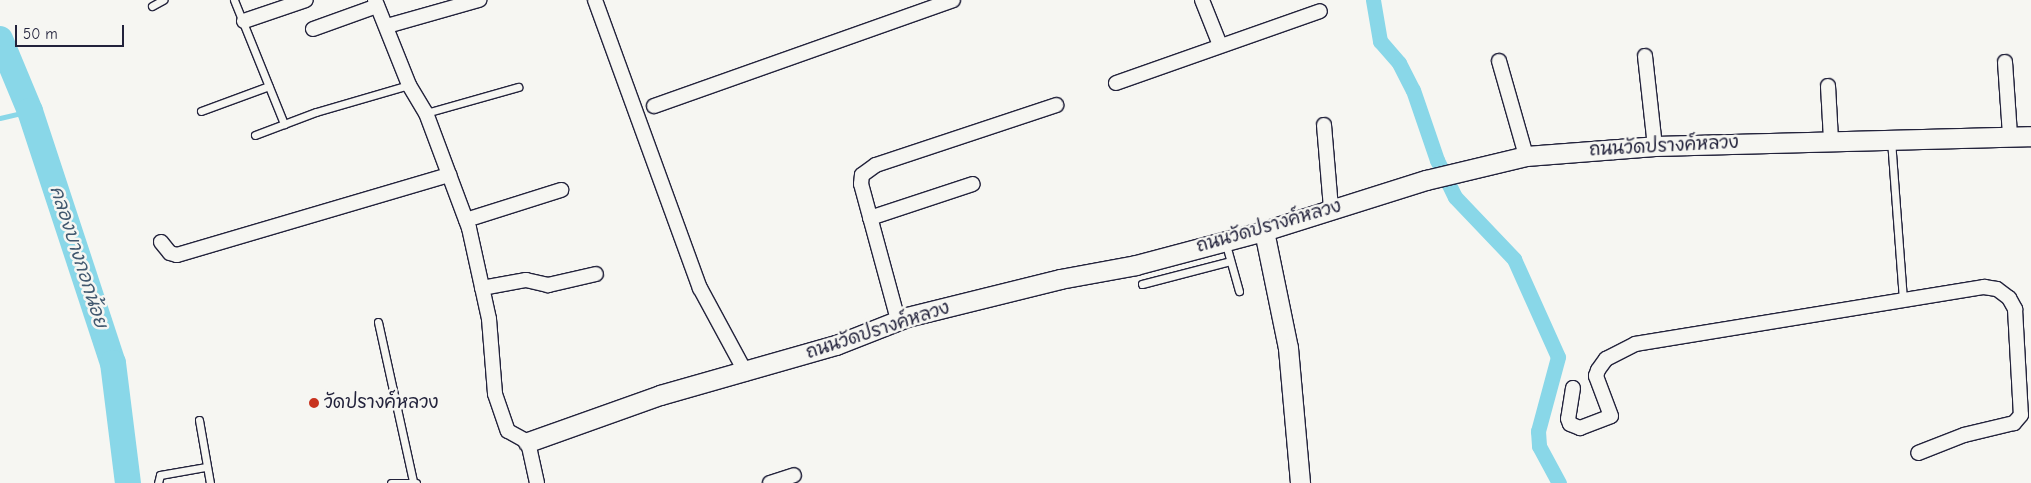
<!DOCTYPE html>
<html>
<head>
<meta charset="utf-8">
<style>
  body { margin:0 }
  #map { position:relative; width:2031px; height:483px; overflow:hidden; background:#f6f6f2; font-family:"Comic Neue","Playpen Sans Thai",sans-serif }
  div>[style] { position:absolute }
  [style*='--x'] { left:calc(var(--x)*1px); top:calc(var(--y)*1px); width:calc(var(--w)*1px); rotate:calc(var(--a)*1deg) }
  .stream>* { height:4.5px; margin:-2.25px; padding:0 2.25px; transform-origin:2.25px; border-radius:2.25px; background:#89d7e8 }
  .canal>* { height:15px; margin:-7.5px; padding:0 7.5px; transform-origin:7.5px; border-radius:7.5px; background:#89d7e8 }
  .river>* { height:26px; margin:-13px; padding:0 13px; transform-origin:13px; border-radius:13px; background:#89d7e8 }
  .roads { filter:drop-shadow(1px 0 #22223b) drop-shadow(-1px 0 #22223b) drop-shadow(0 1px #22223b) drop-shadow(0 -1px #22223b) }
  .lane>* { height:7px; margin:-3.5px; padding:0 3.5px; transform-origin:3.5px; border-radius:3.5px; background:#f6f6f2 }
  .street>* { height:14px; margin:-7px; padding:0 7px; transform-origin:7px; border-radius:7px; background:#f6f6f2 }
  .secondary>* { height:19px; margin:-9.5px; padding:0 9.5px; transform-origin:9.5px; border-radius:9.5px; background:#f6f6f2 }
  .dots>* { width:14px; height:14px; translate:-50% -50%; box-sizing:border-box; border:2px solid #f6f6f2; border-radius:50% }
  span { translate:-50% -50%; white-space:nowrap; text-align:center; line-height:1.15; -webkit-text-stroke:5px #f6f6f2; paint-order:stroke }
  .street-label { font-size:18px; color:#22223b }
  .poi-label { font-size:18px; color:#22223b }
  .left { translate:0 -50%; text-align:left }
  .water-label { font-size:19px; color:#41586f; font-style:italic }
  .scale { position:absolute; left:15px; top:25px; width:109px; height:22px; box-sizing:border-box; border:2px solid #22223b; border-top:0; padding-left:6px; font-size:15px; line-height:18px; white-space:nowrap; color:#22223b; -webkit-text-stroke:4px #f6f6f2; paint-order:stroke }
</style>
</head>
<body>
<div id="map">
  <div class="stream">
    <div style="--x:0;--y:118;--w:31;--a:-13"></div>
  </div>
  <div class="canal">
    <div style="--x:1373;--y:0;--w:42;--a:80.3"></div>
    <div style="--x:1380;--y:41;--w:29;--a:49"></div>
    <div style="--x:1399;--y:63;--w:30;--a:63"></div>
    <div style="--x:1413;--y:90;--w:74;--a:71.1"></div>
    <div style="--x:1437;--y:160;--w:41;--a:64.1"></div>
    <div style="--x:1455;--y:197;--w:86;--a:46.4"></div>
    <div style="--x:1514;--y:259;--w:107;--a:65.8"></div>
    <div style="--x:1558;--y:357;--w:77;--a:105.1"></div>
    <div style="--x:1538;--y:431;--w:15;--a:86"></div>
    <div style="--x:1539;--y:446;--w:42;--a:61.6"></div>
  </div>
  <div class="river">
    <div style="--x:0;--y:39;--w:78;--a:67.4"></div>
    <div style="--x:30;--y:111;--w:265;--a:71.8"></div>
    <div style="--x:113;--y:363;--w:121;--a:82.9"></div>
  </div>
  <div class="roads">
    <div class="lane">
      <div style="--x:234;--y:0;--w:134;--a:68"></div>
      <div style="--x:152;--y:6;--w:13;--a:-29"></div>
      <div style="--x:201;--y:111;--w:72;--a:-20.2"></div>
      <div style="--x:426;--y:113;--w:96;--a:-15.8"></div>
      <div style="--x:255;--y:135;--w:65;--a:-20.7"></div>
      <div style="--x:316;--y:112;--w:97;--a:-16.2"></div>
      <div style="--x:1891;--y:140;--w:161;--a:85.7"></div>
      <div style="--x:1225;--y:241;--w:52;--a:74.4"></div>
      <div style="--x:1142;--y:284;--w:91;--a:-14.6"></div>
      <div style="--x:378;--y:322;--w:163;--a:77.6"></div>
      <div style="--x:199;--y:420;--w:64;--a:80.1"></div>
      <div style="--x:158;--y:483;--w:8;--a:-76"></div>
      <div style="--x:160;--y:475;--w:47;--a:-9.9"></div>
      <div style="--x:391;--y:483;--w:25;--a:0"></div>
    </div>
    <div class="street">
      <div style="--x:375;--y:0;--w:92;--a:68.2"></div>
      <div style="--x:409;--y:85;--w:33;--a:59"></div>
      <div style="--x:426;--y:113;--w:123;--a:69.5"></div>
      <div style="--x:469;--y:228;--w:93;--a:77.6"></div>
      <div style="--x:489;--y:319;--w:75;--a:85.4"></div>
      <div style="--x:495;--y:394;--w:39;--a:71"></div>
      <div style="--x:508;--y:431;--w:23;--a:29"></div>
      <div style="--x:528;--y:442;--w:42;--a:77.6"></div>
      <div style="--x:595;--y:0;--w:307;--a:70"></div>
      <div style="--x:700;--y:288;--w:97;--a:61.6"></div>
      <div style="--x:1202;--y:0;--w:48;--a:68.2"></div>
      <div style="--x:244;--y:21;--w:65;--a:-18.7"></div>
      <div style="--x:387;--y:26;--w:96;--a:-15.8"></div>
      <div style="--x:313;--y:29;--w:68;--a:-19.8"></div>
      <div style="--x:1645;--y:56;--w:91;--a:83.7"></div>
      <div style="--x:1499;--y:61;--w:99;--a:74.1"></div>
      <div style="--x:2005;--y:62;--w:74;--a:86.1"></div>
      <div style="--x:1116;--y:83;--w:216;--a:-19.4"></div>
      <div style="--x:1828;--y:86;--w:54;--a:86.8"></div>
      <div style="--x:654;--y:106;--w:317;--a:-19.5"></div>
      <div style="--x:1324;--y:125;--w:84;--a:85.2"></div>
      <div style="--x:870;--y:218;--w:108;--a:-18.3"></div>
      <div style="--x:466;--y:220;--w:100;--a:-17.5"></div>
      <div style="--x:161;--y:242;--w:14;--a:51"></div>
      <div style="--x:170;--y:253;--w:7;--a:16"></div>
      <div style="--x:177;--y:255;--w:284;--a:-16.4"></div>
      <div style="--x:482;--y:288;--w:45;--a:-10.3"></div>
      <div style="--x:526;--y:280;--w:23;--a:13"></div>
      <div style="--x:548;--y:285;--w:49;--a:-12.9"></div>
      <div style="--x:898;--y:320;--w:141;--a:-105.2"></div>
      <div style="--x:861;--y:184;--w:9;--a:-84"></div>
      <div style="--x:862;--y:175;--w:17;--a:-36"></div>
      <div style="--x:876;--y:165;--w:190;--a:-18.4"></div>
      <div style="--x:1573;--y:388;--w:31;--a:99"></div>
      <div style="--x:1568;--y:419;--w:5;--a:68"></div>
      <div style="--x:1570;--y:424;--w:11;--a:22"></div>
      <div style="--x:1580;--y:428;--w:33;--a:-21"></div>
      <div style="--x:1611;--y:416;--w:43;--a:-110.6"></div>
      <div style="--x:1596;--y:376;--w:6;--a:-72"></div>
      <div style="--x:1598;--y:370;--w:14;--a:-54"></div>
      <div style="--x:1606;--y:359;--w:33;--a:-27"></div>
      <div style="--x:1635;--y:344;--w:354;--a:-9.3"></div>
      <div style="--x:1984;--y:287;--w:13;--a:9"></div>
      <div style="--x:1997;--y:289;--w:15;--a:37"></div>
      <div style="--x:2009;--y:298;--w:13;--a:61"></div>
      <div style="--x:2015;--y:309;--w:106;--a:86.8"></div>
      <div style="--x:2021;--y:415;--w:11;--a:131"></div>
      <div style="--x:2014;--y:423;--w:51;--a:166.5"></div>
      <div style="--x:1964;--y:435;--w:49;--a:158.6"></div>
      <div style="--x:770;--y:483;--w:25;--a:-18"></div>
    </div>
    <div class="secondary">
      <div style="--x:1264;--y:231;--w:119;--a:78.4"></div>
      <div style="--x:1288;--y:348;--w:136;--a:84.9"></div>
      <div style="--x:528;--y:442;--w:140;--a:-19.6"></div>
      <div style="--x:660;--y:395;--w:183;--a:-15.9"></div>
      <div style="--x:836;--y:345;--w:76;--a:-21.5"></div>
      <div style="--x:907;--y:317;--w:158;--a:-13.9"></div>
      <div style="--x:1060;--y:279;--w:77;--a:-10.4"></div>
      <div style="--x:1136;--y:265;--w:132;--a:-14.9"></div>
      <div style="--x:1264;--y:231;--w:170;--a:-17.5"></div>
      <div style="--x:1426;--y:180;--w:103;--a:-13.5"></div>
      <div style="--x:1526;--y:156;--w:129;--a:-4.4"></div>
      <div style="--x:1655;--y:146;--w:376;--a:-1.5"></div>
    </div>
  </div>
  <div class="dots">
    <div style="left:314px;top:403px;background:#c8321e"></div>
  </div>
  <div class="street-label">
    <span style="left:1664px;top:147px;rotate:-3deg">ถนนวัดปรางค์หลวง</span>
    <span style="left:1269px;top:227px;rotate:-16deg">ถนนวัดปรางค์หลวง</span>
    <span style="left:878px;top:331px;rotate:-18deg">ถนนวัดปรางค์หลวง</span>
  </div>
  <div class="poi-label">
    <span class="left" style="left:324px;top:403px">วัดปรางค์หลวง</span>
  </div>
  <div class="water-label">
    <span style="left:78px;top:257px;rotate:72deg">คลองบางกอกน้อย</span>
  </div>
  <div class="scale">50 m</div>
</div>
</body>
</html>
